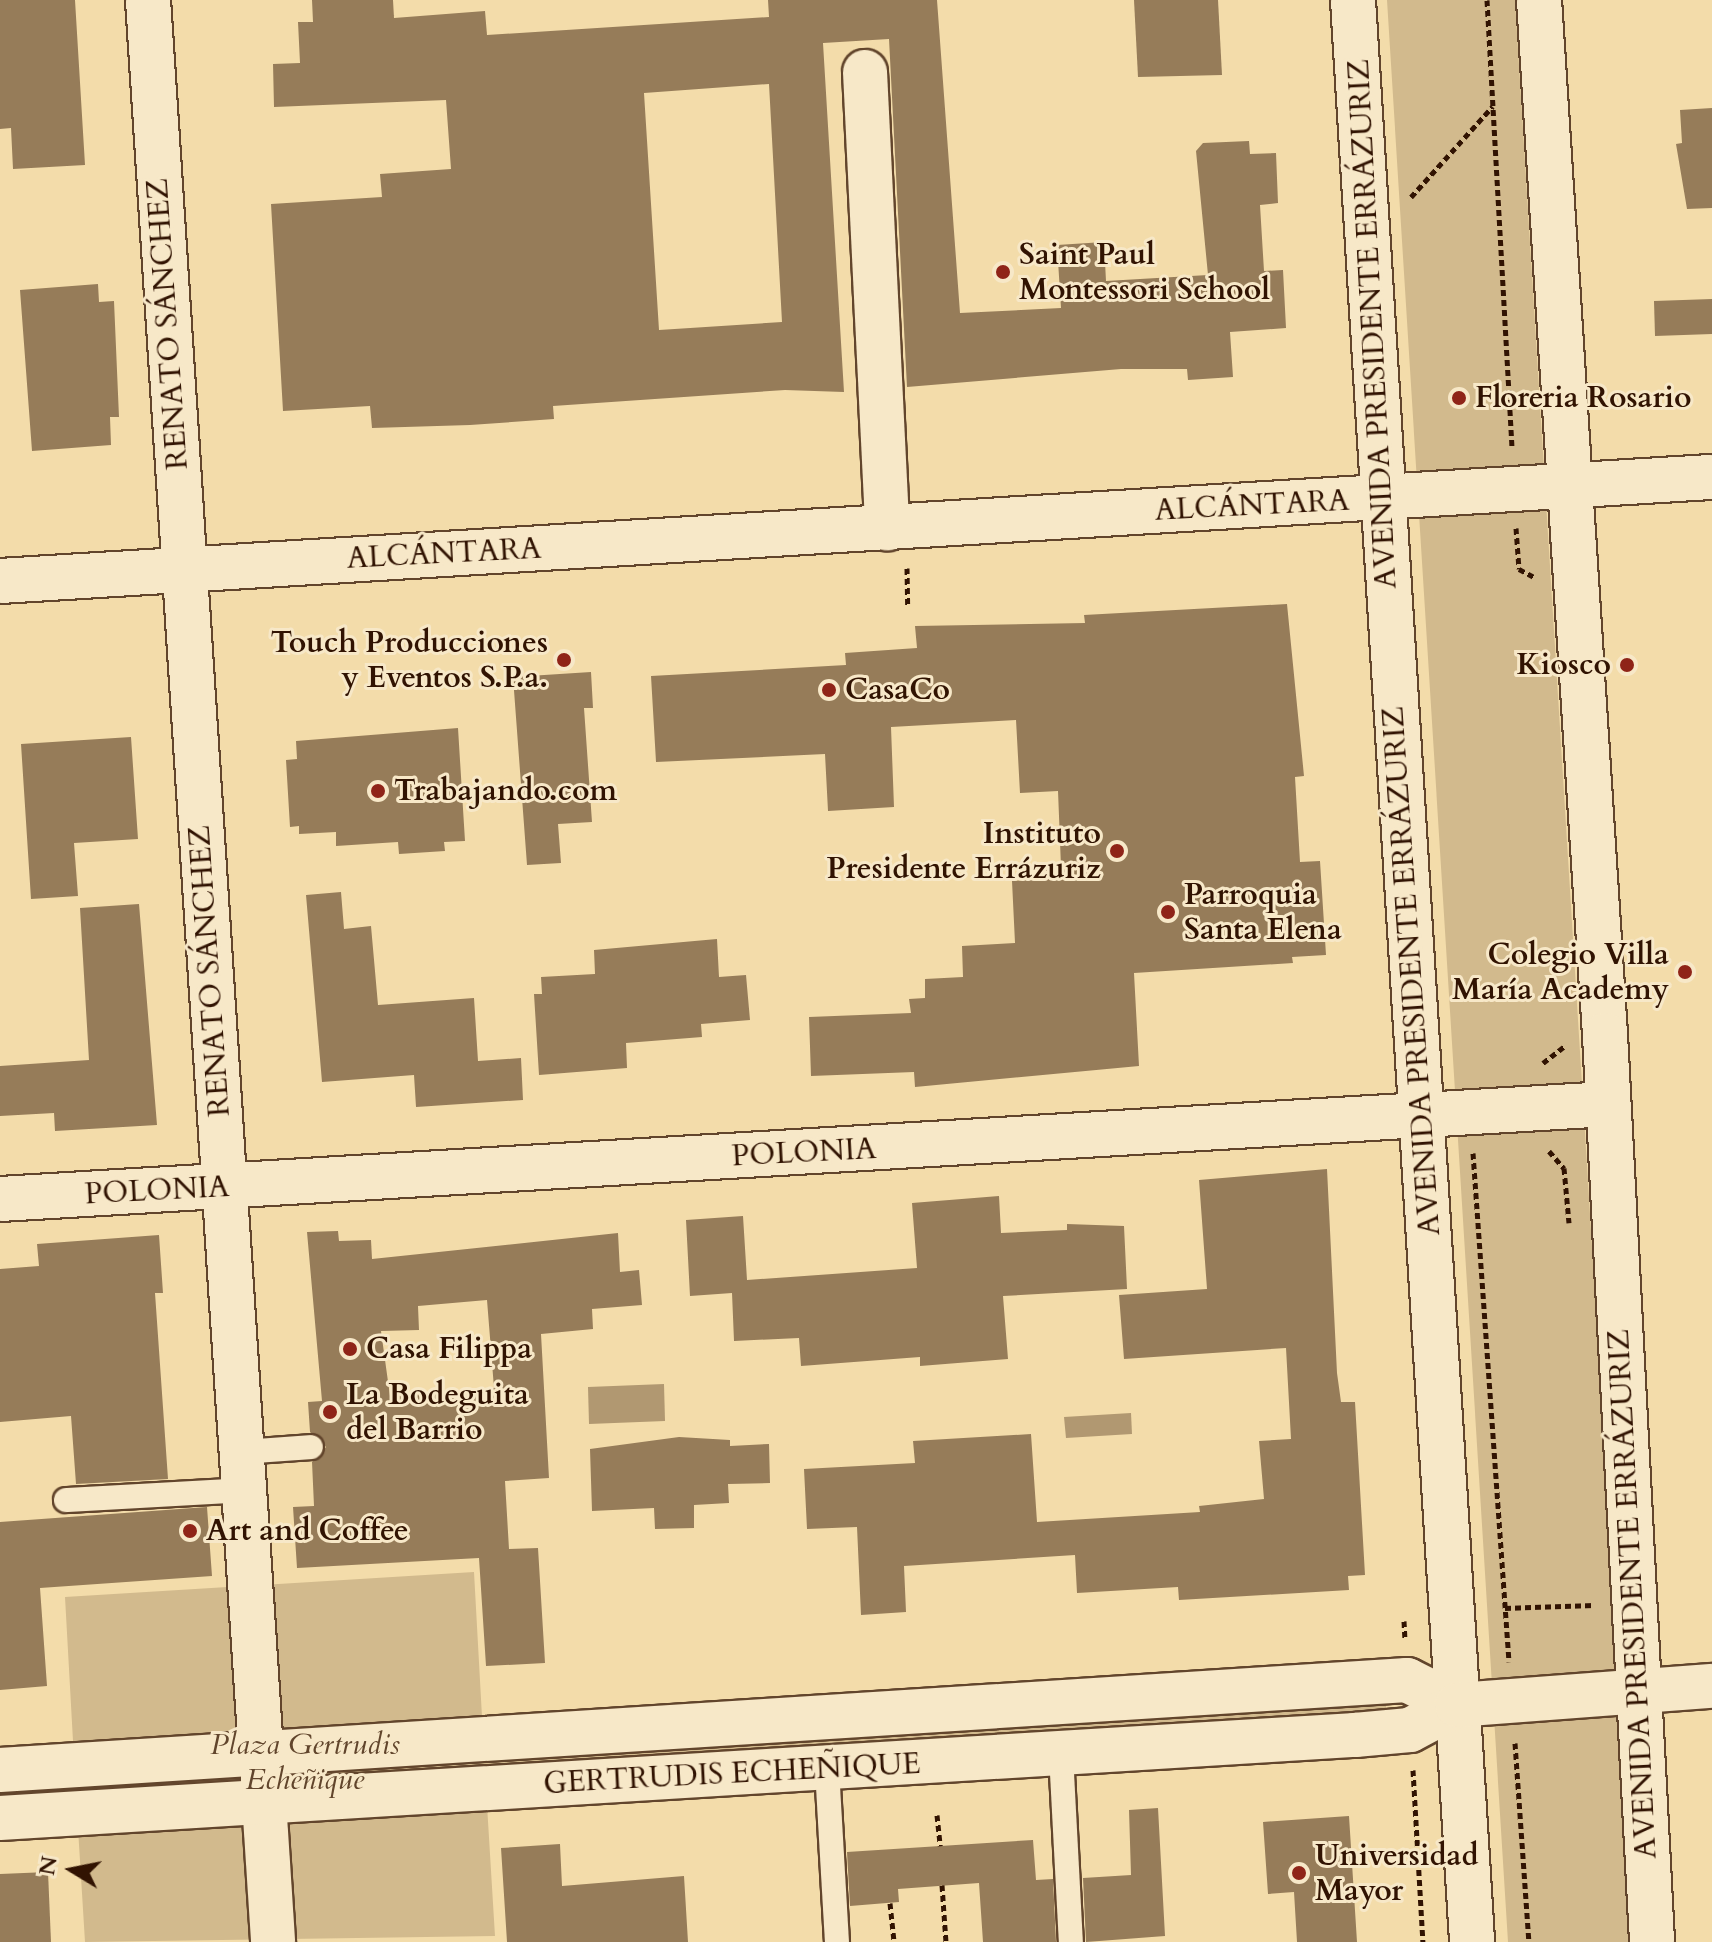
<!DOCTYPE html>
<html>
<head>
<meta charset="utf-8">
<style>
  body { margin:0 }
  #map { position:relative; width:1712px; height:1942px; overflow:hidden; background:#f3dcaa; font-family:Cardo,serif }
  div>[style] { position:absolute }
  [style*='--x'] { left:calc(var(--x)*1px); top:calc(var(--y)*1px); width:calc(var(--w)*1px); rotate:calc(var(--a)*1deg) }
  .green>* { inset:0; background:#d2ba8d }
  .water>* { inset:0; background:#b19871 }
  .building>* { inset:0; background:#967c59 }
  .path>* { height:5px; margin-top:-2.5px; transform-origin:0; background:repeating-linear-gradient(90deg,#311302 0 6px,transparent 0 10px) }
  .roads { filter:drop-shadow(2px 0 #62452c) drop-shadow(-2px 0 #62452c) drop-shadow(0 2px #62452c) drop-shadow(0 -2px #62452c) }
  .lane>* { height:24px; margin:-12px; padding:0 12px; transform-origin:12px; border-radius:12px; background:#f7e8c8 }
  .street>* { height:44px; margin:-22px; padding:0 22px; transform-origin:22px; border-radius:22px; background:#f7e8c8 }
  .secondary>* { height:44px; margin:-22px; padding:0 22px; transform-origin:22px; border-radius:22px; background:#f7e8c8 }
  .dots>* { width:22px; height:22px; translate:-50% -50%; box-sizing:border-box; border:4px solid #f7e8c8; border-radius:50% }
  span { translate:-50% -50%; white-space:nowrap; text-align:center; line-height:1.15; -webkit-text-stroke:6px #f7e8c8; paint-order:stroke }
  .poi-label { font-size:30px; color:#311302; font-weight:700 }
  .left { translate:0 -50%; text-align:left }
  .right { translate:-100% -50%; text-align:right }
  .street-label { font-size:30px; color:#311302 }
  .park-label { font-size:30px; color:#61452c; font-style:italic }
  .north { position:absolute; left:32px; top:1830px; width:80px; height:80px; -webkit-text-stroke:6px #f7e8c8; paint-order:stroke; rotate:280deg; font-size:22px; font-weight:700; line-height:32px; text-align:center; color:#311302 }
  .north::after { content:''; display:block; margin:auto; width:28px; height:36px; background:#311302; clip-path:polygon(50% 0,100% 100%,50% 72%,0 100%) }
</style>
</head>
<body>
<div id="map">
  <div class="green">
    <div style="clip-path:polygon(1387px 0,1515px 0,1635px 1942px,1508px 1942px)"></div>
    <div style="clip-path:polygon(474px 1572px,484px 1753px,1386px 1699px,1386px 1717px,485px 1772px,495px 1936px,85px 1942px,76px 1796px,0 1801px,0 1782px,75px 1777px,65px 1597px)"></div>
  </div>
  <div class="water">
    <div style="clip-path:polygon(664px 1384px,665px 1421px,589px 1424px,588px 1387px)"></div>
    <div style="clip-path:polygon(1131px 1413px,1132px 1434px,1066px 1438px,1064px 1417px)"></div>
  </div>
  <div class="building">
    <div style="clip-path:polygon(0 0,75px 0,85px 165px,13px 169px,11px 128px,0 129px)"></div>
    <div style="clip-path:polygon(evenodd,312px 0,393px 0,394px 18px,485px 11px,487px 35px,769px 17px,768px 0,937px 0,960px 313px,1061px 308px,1057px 245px,1104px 242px,1106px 281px,1208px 275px,1196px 151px,1203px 143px,1249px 141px,1250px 154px,1276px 153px,1278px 203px,1260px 205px,1264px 271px,1283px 270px,1286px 328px,1230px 332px,1233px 377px,1188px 380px,1187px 369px,1121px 369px,907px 387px,889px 39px,823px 43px,844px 392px,785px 390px,553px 406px,554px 419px,470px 425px,372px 428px,370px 406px,283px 411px,271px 204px,382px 197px,380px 174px,451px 169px,446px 100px,274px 107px,273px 64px,300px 63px,298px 22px,313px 22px,312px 0,769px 84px,782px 322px,659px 330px,644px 93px,769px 84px)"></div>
    <div style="clip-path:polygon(1134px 0,1218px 0,1222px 75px,1138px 77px)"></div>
    <div style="clip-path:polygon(1712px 108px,1712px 208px,1687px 209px,1676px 144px,1682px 143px,1680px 110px)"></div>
    <div style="clip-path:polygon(98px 284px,99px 302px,114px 301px,119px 417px,110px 417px,111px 445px,32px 451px,20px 290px)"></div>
    <div style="clip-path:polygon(1712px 299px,1712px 334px,1655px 336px,1654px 301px)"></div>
    <div style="clip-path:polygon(1287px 604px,1304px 776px,1295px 777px,1300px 862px,1320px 861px,1326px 955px,1292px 957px,1293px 963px,1134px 973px,1139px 1066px,915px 1087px,914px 1072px,811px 1076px,809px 1017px,911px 1013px,909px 999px,925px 998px,925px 979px,963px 977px,962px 946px,1015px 943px,1012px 881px,1044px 879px,1043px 868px,1061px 867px,1058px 791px,1020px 793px,1016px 720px,891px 727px,894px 807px,828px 811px,825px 754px,656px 762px,651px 676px,846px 665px,845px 653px,917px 648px,915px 626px,1085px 623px,1084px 615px)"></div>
    <div style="clip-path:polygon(591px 672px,593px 708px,584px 708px,592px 822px,558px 824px,561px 863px,527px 865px,513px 677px)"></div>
    <div style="clip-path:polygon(458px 728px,465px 841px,444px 842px,445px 851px,399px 854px,398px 842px,336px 846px,336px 832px,299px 834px,299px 826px,290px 827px,286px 760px,297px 759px,296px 741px)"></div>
    <div style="clip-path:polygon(131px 737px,138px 839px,74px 843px,78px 896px,31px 899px,21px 744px)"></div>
    <div style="clip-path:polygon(341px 892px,344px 929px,371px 926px,378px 1005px,474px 998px,478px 1061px,521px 1058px,523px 1100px,416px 1107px,414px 1075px,322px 1082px,306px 895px)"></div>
    <div style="clip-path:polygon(139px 904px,157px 1125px,55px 1131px,54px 1113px,0 1116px,0 1066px,89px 1060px,80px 908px)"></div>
    <div style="clip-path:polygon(717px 939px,719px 977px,746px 975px,750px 1020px,701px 1024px,702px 1037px,626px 1043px,627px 1068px,539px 1075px,534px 994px,542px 994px,541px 977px,595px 974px,594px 950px)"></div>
    <div style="clip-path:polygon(1327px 1169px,1337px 1373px,1341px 1402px,1355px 1402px,1365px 1575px,1348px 1576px,1349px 1590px,1179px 1600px,1178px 1587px,1077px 1593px,1075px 1555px,904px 1566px,906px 1612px,861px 1615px,857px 1527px,807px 1529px,804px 1469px,915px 1463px,913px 1441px,1031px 1434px,1037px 1522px,1200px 1512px,1199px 1506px,1264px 1499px,1259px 1441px,1291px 1439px,1286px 1348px,1124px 1359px,1119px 1295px,1207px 1289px,1199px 1180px)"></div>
    <div style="clip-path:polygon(999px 1196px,1001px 1233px,1067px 1230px,1067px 1224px,1124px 1226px,1127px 1289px,1003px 1296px,1008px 1359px,920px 1366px,920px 1357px,801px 1366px,799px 1338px,734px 1341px,732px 1293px,690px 1296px,686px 1220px,743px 1216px,747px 1280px,917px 1268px,912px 1203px)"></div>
    <div style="clip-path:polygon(evenodd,338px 1231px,339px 1241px,371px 1240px,372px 1259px,618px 1233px,620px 1272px,639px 1270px,642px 1305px,592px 1309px,593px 1329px,541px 1334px,549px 1478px,505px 1481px,509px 1549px,538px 1548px,545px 1663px,486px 1666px,479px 1558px,297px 1568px,293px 1507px,314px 1506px,312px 1462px,326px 1447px,310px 1432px,308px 1402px,322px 1401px,307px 1232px,338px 1231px,487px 1300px,494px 1388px,390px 1396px,381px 1331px,419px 1330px,418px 1306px,487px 1300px)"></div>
    <div style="clip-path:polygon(159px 1235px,163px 1293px,155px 1293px,168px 1479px,76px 1484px,71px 1416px,0 1422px,0 1269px,39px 1266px,37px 1244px)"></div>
    <div style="clip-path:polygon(679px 1437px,730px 1440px,730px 1446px,769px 1444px,770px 1483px,728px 1484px,729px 1503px,694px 1505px,694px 1528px,655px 1529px,654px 1508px,592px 1511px,590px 1449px)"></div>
    <div style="clip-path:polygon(207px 1507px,212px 1576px,40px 1588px,47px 1686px,0 1690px,0 1522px)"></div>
    <div style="clip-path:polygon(1158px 1808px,1165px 1936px,1086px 1942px,1083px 1878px,1131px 1875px,1129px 1810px)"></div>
    <div style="clip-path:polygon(1349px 1816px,1357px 1942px,1297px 1942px,1294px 1892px,1268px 1894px,1263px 1822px)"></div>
    <div style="clip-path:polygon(1033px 1840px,1036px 1880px,1053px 1879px,1056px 1942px,983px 1942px,979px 1883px,898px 1889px,899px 1902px,850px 1906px,847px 1852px)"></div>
    <div style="clip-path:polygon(560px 1844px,562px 1886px,684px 1876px,688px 1942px,507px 1942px,501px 1848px)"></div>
    <div style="clip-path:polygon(48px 1872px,51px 1942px,0 1942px,0 1874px)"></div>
  </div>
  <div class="path">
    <div style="--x:1487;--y:0;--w:447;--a:86.8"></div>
    <div style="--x:1411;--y:197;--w:122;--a:-48"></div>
    <div style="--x:1516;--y:528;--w:41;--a:85.8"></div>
    <div style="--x:1519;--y:569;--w:17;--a:28"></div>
    <div style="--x:907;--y:568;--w:39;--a:89"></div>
    <div style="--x:1543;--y:1063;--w:28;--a:-38"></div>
    <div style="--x:1549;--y:1151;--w:23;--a:49"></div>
    <div style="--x:1564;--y:1168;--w:55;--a:84.8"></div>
    <div style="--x:1473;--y:1153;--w:510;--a:85.95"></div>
    <div style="--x:1505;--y:1608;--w:90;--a:-1.9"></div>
    <div style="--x:1404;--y:1621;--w:19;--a:87"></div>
    <div style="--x:1515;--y:1743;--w:199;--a:86"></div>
    <div style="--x:1413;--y:1770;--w:172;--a:86.7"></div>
    <div style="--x:937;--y:1815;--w:31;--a:84"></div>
    <div style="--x:942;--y:1885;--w:57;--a:86"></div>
    <div style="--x:890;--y:1903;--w:39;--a:84"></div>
  </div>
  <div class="roads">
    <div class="lane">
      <div style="--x:242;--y:1452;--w:69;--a:-4.1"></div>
      <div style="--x:66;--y:1500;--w:178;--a:-3.2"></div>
      <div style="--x:1061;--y:1754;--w:188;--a:87"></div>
      <div style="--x:827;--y:1769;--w:173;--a:86.7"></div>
    </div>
    <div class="street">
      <div style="--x:865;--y:72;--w:457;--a:87.2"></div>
      <div style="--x:0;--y:1199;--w:1611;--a:-3.38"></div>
      <div style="--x:264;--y:1801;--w:141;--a:86.3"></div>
    </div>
    <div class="secondary">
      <div style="--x:148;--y:0;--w:1805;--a:86.31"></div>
      <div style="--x:1353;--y:0;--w:1946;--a:86.49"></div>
      <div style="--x:1539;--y:0;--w:1037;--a:86.35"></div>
      <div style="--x:1605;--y:1035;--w:908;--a:87.03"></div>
      <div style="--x:0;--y:581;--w:1715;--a:-3.48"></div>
      <div style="--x:0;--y:1770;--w:1410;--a:-3.66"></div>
      <div style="--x:1407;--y:1680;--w:56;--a:26.6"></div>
      <div style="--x:0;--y:1818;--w:1358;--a:-3.51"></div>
      <div style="--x:1355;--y:1735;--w:55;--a:-5.2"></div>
      <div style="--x:1410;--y:1730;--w:53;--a:-28"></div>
      <div style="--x:1457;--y:1705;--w:256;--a:-4.3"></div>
    </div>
  </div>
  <div class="dots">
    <div style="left:1003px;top:272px;background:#8f2418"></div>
    <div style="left:1459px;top:398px;background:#8f2418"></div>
    <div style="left:564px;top:660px;background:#8f2418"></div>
    <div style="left:1627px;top:665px;background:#8f2418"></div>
    <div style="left:829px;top:690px;background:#8f2418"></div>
    <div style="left:378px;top:791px;background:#8f2418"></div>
    <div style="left:1117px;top:851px;background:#8f2418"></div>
    <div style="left:1168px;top:912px;background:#8f2418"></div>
    <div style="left:1685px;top:972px;background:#8f2418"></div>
    <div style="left:350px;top:1349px;background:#8f2418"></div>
    <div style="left:330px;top:1412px;background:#8f2418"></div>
    <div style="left:190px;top:1531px;background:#8f2418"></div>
    <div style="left:1299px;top:1873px;background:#8f2418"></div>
  </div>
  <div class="poi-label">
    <span class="left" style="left:1019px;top:272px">Saint Paul<br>Montessori School</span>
    <span class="left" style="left:1475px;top:398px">Floreria Rosario</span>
    <span class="right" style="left:548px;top:660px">Touch Producciones<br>y Eventos S.P.a.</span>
    <span class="right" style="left:1611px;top:665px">Kiosco</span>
    <span class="left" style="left:845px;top:690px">CasaCo</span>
    <span class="left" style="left:394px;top:791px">Trabajando.com</span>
    <span class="right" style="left:1101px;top:851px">Instituto<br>Presidente Errázuriz</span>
    <span class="left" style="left:1184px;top:912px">Parroquia<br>Santa Elena</span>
    <span class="right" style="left:1669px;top:972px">Colegio Villa<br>María Academy</span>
    <span class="left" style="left:366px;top:1349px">Casa Filippa</span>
    <span class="left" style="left:346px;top:1412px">La Bodeguita<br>del Barrio</span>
    <span class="left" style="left:206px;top:1531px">Art and Coffee</span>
    <span class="left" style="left:1315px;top:1873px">Universidad<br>Mayor</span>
  </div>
  <div class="street-label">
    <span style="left:168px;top:324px;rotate:-94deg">RENATO SÁNCHEZ</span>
    <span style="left:1373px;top:324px;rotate:-93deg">AVENIDA PRESIDENTE ERRÁZURIZ</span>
    <span style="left:1252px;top:506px;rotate:-3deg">ALCÁNTARA</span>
    <span style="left:444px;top:554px;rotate:-3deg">ALCÁNTARA</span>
    <span style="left:210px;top:971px;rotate:-94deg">RENATO SÁNCHEZ</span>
    <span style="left:1412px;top:971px;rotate:-94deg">AVENIDA PRESIDENTE ERRÁZURIZ</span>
    <span style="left:804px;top:1153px;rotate:-3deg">POLONIA</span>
    <span style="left:157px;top:1191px;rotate:-3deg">POLONIA</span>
    <span style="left:1633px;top:1594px;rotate:-93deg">AVENIDA PRESIDENTE ERRÁZURIZ</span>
    <span style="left:732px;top:1774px;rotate:-3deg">GERTRUDIS ECHEÑIQUE</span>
  </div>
  <div class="park-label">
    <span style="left:305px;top:1762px">Plaza Gertrudis<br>Echeñique</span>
  </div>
  <div class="north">N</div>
</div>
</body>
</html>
